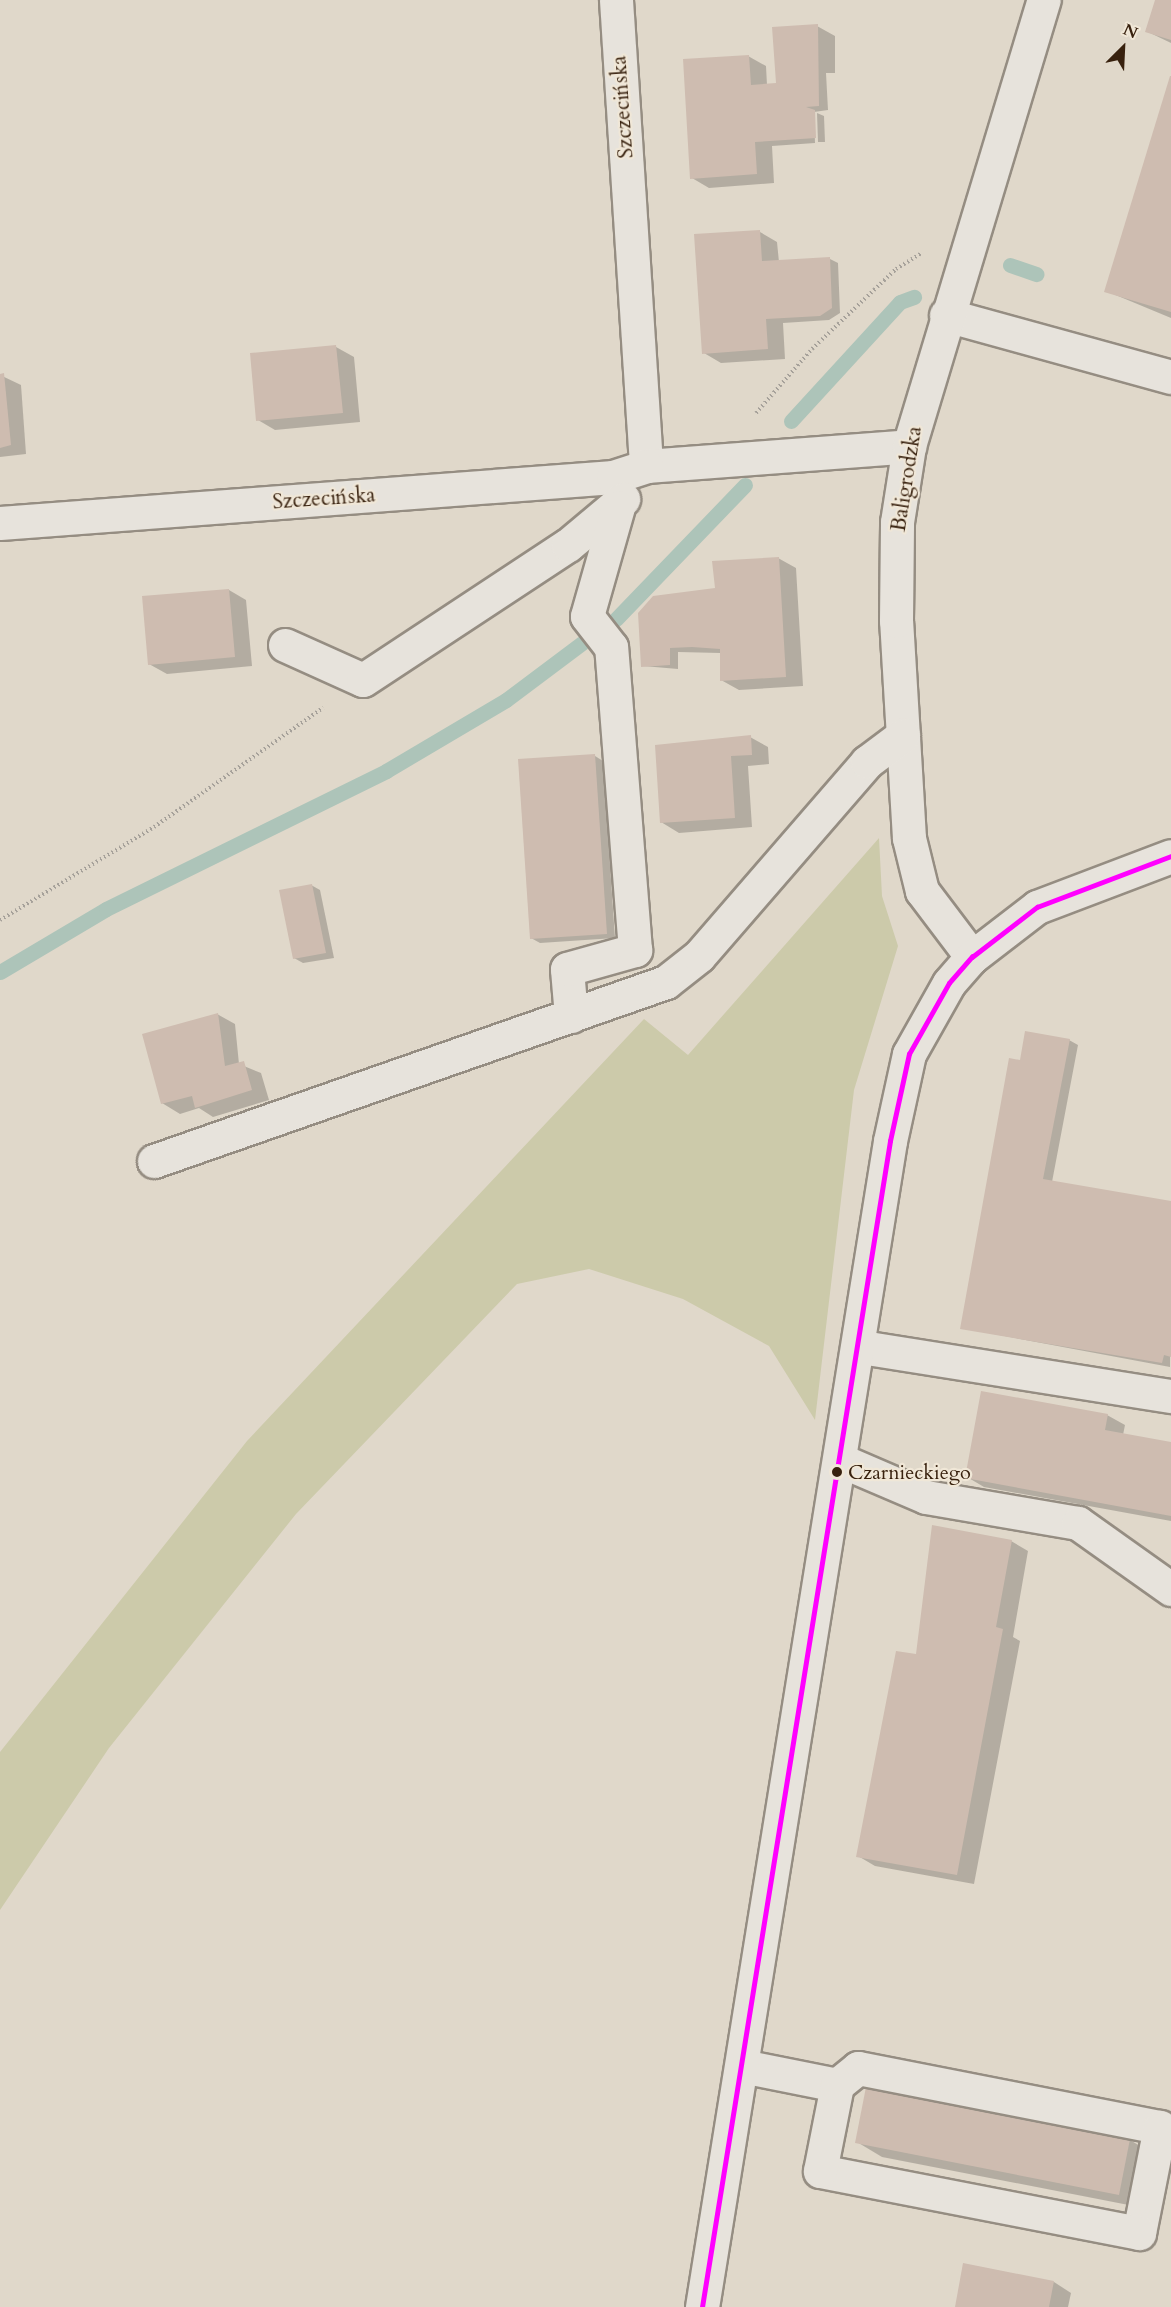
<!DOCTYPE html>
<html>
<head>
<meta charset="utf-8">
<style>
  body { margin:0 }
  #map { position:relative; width:1171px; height:2307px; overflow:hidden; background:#e0d8ca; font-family:Cardo,serif }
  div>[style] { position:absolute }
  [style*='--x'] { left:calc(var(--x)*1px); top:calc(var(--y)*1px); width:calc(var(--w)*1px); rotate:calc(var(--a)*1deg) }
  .green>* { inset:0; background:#cccaaa }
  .shadow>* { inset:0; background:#0003 }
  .stream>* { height:15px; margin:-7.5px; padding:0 7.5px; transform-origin:7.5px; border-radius:7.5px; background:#adc4b9 }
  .building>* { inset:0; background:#cebcb0 }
  .path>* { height:4px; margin-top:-2px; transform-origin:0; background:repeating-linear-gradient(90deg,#a6a19a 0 1.5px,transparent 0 4.5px) }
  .roads { filter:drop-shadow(2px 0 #958d82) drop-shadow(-2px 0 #958d82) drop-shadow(0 2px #958d82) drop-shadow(0 -2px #958d82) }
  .minor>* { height:33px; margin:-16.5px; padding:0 16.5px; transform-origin:16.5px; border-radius:16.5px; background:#e7e3dc }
  .bus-1>* { height:4.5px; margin:-2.25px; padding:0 2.25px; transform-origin:2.25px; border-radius:2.25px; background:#f0f }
  .dots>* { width:16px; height:16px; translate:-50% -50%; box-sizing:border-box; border:3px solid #f0e7d7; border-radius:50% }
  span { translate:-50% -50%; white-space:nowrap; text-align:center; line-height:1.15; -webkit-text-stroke:4.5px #f0e7d7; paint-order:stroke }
  .bus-label { font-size:20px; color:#38210e }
  .left { translate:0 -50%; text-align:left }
  .street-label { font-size:21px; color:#38210e }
  .north { position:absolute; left:1093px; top:18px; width:60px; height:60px; -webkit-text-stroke:4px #f0e7d7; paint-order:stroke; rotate:24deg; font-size:16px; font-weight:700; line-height:24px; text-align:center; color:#38210e }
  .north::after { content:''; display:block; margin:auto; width:21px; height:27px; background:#38210e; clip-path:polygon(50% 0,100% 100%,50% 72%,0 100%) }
</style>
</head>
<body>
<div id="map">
  <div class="green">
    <div style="clip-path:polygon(879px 838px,882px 896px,898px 946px,854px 1090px,815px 1420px,769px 1346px,683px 1299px,589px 1269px,517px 1284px,296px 1514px,109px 1748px,0 1910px,0 1752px,247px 1441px,644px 1019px,688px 1055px)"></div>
  </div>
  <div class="shadow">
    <div style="clip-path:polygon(1156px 0,1171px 0,1171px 43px,1146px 31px)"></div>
    <div style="clip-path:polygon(817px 26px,835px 36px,835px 73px,826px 73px,828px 110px,814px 112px,815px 143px,772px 146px,774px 183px,709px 188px,692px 178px,748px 56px,766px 66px,767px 85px,777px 84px)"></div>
    <div style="clip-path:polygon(1171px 79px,1171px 318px,1106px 291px)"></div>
    <div style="clip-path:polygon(817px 113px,824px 116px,825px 142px,818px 142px)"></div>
    <div style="clip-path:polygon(760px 232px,777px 242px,779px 262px,830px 259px,838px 263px,840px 313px,829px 320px,783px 323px,785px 359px,721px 363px,704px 353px)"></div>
    <div style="clip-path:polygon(336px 347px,354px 357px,360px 422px,275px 430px,258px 420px)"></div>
    <div style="clip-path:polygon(0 375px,21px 385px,26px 454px,0 457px)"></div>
    <div style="clip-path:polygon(778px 558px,796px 568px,803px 686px,739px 690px,721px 680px,720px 653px,678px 652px,678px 669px,643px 666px,716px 590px)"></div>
    <div style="clip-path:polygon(229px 590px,246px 600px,252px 666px,167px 674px,149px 664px)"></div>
    <div style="clip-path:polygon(750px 737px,768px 747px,769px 764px,748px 766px,752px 827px,679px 833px,661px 822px)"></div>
    <div style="clip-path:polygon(595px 756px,603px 761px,615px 938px,540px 943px,531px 938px)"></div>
    <div style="clip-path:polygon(311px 885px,320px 890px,334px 958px,303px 963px,294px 958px)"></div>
    <div style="clip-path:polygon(217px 1014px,235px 1024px,239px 1064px,261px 1073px,269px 1100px,213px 1117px,199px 1108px,180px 1114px,162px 1103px)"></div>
    <div style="clip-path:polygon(1069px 1040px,1078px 1045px,1052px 1182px,1171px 1203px,1170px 1367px,962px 1328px,1021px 1062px)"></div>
    <div style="clip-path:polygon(1107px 1415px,1125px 1425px,1123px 1435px,1171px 1443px,1171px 1521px,984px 1487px,967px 1477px)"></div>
    <div style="clip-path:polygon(1011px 1541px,1028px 1551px,1013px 1637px,1020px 1641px,974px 1884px,875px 1866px,858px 1856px,917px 1656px)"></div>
    <div style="clip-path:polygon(1130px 2140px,1155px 2155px,1144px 2208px,882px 2157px,857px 2142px)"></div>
    <div style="clip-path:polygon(1054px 2282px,1071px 2293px,1068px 2307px,956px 2307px)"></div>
  </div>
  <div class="stream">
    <div style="--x:1010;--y:265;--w:28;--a:19"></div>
    <div style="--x:791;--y:421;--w:161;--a:-47.5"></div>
    <div style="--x:900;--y:302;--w:15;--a:-20"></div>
    <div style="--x:616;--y:619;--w:186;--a:-46.1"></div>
    <div style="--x:0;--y:972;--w:123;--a:-30.7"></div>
    <div style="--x:106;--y:909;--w:312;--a:-26.2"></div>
    <div style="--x:386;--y:771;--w:139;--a:-30.6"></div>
    <div style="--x:506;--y:700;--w:95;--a:-36.9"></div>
  </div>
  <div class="building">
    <div style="clip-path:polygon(1155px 0,1171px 0,1171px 40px,1145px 32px)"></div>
    <div style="clip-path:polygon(818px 24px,819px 106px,806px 107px,815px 110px,816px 138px,755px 142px,757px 174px,690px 179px,683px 59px,749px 55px,751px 85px,776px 83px,772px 27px)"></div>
    <div style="clip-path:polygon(1170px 76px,1171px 76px,1171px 312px,1104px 292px)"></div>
    <div style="clip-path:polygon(760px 230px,762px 261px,830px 257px,832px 308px,820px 316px,766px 319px,768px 349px,702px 354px,694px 234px)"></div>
    <div style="clip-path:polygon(336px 345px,343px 413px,256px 421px,250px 353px)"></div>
    <div style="clip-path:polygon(4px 373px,11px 445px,0 448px,0 374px)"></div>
    <div style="clip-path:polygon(779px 557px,786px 677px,720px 681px,720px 649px,692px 647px,670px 648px,670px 665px,641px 667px,638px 613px,653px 596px,715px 588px,712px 561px)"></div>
    <div style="clip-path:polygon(229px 589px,235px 657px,148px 665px,142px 596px)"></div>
    <div style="clip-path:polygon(751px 735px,752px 755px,731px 756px,735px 818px,660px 823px,655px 745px)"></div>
    <div style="clip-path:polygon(595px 754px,607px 934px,530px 939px,518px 759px)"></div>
    <div style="clip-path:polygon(312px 884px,326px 953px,293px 959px,279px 890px)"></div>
    <div style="clip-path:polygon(218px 1013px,225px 1066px,244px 1061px,252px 1090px,195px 1108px,192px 1096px,161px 1104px,142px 1034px)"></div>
    <div style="clip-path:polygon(1025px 1031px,1070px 1039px,1043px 1179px,1171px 1201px,1171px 1357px,1164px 1355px,1162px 1363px,960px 1329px,1009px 1058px,1020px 1060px)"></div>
    <div style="clip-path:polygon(981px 1391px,1108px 1414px,1105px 1430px,1171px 1442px,1171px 1516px,965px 1478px)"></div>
    <div style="clip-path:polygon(932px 1525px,1012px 1540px,996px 1627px,1003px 1629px,957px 1875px,856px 1857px,896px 1651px,916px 1654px)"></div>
    <div style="clip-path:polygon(866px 2087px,1130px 2139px,1119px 2195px,855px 2143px)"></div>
    <div style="clip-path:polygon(963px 2263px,1054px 2281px,1049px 2307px,955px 2307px)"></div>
  </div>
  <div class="path">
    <div style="--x:756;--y:413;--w:85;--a:-48.8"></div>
    <div style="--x:812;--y:349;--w:116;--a:-43.6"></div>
    <div style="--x:896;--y:269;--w:31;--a:-32"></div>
    <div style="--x:0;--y:920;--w:180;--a:-31.1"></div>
    <div style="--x:154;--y:827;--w:207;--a:-35.2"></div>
  </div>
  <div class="roads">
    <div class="minor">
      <div style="--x:616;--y:0;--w:467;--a:86.3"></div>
      <div style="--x:646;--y:466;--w:264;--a:-4.3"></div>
      <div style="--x:946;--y:315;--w:233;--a:15.4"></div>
      <div style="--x:0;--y:523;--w:615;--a:-4.29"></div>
      <div style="--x:613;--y:477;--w:35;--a:-18"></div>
      <div style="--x:285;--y:645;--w:85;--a:24.2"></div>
      <div style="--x:363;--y:680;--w:245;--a:-33.4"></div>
      <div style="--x:568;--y:545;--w:72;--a:-39.9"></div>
      <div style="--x:972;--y:957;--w:83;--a:-127.1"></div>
      <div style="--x:922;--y:891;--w:55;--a:-103.8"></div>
      <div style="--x:909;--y:838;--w:217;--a:-93.4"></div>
      <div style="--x:896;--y:621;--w:99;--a:-89.4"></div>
      <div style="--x:897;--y:522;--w:77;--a:-81"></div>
      <div style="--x:909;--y:446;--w:466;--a:-73.2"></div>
      <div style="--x:571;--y:1016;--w:47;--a:-94.9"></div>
      <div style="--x:567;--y:969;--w:71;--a:-15.6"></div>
      <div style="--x:635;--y:950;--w:304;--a:-94.5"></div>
      <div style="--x:611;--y:647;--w:39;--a:-128"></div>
      <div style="--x:587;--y:616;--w:113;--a:-74.1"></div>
      <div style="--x:154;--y:1161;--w:542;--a:-19.27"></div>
      <div style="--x:666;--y:982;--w:42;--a:-38.2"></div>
      <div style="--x:699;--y:956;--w:257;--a:-49.1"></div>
      <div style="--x:867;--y:762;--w:45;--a:-36.9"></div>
      <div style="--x:861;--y:1347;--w:314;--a:9"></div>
      <div style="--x:842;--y:1461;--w:91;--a:23.2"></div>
      <div style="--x:926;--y:1497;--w:154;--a:9.7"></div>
      <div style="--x:1078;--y:1523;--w:114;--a:35.4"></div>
      <div style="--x:742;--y:2066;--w:97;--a:11.3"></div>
      <div style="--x:837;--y:2085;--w:27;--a:-39"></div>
      <div style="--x:858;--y:2068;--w:308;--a:11.1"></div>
      <div style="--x:1160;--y:2127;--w:108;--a:101.2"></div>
      <div style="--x:1139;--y:2233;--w:325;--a:-169"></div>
      <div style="--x:820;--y:2171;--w:88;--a:-78.8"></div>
      <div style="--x:702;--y:2307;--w:1181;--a:-80.84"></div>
      <div style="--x:890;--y:1141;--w:89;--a:-77.7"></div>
      <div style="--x:909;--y:1054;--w:81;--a:-60.6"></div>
      <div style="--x:949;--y:983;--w:35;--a:-49"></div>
      <div style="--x:972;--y:957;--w:82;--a:-37.6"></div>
      <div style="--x:1037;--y:907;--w:143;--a:-20.8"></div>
    </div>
  </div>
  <div class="bus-1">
    <div style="--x:702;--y:2307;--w:1181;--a:-80.84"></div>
    <div style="--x:890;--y:1141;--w:89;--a:-77.7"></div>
    <div style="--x:909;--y:1054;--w:81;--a:-60.6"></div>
    <div style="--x:949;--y:983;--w:35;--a:-49"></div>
    <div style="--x:972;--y:957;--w:82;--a:-37.6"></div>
    <div style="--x:1037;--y:907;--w:143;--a:-20.8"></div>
  </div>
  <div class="dots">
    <div style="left:837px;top:1472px;background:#38210e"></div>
  </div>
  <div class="bus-label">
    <span class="left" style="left:848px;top:1472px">Czarnieckiego</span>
  </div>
  <div class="street-label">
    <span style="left:623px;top:107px;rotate:-94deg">Szczecińska</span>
    <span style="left:907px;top:479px;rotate:-81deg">Baligrodzka</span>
    <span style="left:324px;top:499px;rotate:-4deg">Szczecińska</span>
  </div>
  <div class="north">N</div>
</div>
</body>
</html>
